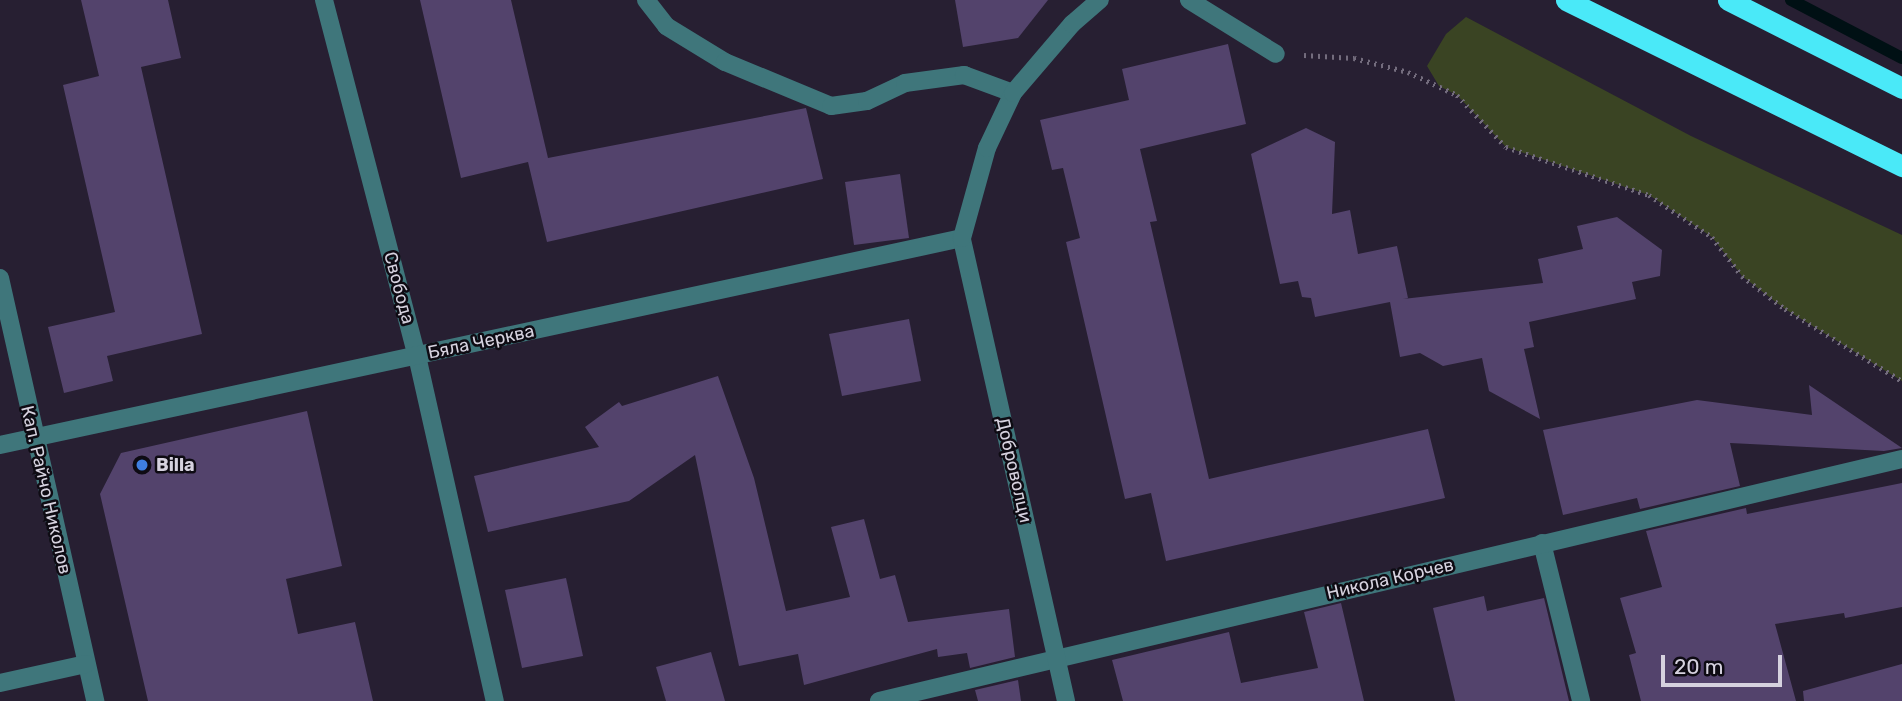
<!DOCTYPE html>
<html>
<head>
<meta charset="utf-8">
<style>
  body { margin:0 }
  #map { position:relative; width:1902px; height:701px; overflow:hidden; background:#271f32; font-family:Rubik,sans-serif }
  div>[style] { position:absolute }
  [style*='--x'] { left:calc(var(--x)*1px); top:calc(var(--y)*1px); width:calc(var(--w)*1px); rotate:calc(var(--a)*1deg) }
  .green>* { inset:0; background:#3a4423 }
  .stream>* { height:12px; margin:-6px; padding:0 6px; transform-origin:6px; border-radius:6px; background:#001014 }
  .building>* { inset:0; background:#53436c }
  .path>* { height:4.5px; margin-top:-2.25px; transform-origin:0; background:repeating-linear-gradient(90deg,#736c7d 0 2px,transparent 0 7px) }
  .minor>* { height:18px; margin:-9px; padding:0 9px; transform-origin:9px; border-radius:9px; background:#3f767b }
  .highway>* { height:21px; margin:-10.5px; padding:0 10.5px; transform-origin:10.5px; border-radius:10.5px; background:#4ae9f8 }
  .dots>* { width:19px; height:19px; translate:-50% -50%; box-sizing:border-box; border:4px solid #0e0b13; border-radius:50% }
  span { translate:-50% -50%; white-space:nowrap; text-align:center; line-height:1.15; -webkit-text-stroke:5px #0e0b13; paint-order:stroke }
  .street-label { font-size:18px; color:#d6d2df }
  .poi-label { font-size:18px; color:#d6d2df; font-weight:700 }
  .left { translate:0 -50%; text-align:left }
  .scale { position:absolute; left:1661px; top:655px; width:121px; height:32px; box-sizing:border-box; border:4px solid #d6d2df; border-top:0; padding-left:9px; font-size:21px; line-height:24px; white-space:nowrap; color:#d6d2df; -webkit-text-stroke:5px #0e0b13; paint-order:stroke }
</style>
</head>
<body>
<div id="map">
  <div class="green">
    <div style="clip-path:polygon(1466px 17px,1691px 136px,1902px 235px,1902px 381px,1785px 309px,1742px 276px,1712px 237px,1649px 195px,1506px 147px,1457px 95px,1439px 86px,1427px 66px,1446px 34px)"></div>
  </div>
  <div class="stream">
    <div style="--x:1791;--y:0;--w:125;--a:27.6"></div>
  </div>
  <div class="building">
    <div style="clip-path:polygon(81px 0,168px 0,181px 58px,141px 67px,202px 334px,107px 356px,113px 381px,64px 393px,48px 327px,115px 312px,63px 85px,99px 76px)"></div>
    <div style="clip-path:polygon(420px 0,511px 0,548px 158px,806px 108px,823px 179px,547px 242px,528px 162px,461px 178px)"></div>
    <div style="clip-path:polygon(955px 0,1048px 0,1018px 38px,963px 47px)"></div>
    <div style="clip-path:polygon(1228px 44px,1246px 124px,1140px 149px,1157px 221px,1150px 222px,1209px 479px,1428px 429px,1445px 498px,1166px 561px,1151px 493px,1125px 499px,1066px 242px,1080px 238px,1063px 168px,1052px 170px,1040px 120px,1129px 100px,1122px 69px)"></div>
    <div style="clip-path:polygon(1306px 128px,1335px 142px,1332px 214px,1350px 210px,1358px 254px,1397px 246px,1408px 298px,1403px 299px,1543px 283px,1538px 259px,1583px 249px,1577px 226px,1617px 217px,1662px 250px,1660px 276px,1632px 282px,1636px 299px,1529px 322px,1534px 347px,1524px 349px,1540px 419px,1489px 391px,1482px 358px,1443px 366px,1420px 353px,1400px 357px,1390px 302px,1315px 317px,1311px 298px,1302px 297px,1298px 281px,1280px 284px,1251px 154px)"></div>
    <div style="clip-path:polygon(900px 174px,909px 238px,854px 245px,845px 182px)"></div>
    <div style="clip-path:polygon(909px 319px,921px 381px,842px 396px,829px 334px)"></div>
    <div style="clip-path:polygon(718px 376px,754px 478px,786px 611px,850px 597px,831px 527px,864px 519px,880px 579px,895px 575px,908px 622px,1009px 609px,1015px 657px,970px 668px,967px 653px,938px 657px,937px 649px,804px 685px,798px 654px,739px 666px,695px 455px,629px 501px,488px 532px,474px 476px,599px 447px,585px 427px,619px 402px,622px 406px)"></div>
    <div style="clip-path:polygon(1809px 385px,1902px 448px,1884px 451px,1730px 443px,1740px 486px,1640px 509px,1637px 498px,1563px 515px,1543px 430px,1697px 400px,1812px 415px)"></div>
    <div style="clip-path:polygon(307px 411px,342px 566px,286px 579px,298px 634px,355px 622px,373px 701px,148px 701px,100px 494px,121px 453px)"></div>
    <div style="clip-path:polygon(1902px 483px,1902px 607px,1845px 618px,1844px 613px,1775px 624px,1796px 701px,1641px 701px,1629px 655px,1636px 653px,1620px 598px,1662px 587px,1646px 531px,1746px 508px,1747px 514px)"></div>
    <div style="clip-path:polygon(566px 578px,583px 656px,522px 668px,505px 590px)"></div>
    <div style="clip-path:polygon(1484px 596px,1487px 611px,1544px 598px,1569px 701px,1455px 701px,1433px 608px)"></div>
    <div style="clip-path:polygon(1341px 603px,1364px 701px,1123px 701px,1112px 660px,1229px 632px,1241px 683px,1318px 668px,1304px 612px)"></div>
    <div style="clip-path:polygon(711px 652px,725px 701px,666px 701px,656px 667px)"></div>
    <div style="clip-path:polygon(1902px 664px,1902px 701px,1804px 701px,1803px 691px)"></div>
    <div style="clip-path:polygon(1018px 680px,1021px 701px,978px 701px,975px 690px)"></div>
  </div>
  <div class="path">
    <div style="--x:1304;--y:55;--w:50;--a:3.4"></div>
    <div style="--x:1354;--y:58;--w:56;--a:14.5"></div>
    <div style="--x:1408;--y:72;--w:54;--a:25.1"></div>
    <div style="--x:1457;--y:95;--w:71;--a:46.7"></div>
    <div style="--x:1506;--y:147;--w:151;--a:18.6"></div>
    <div style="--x:1649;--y:195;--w:76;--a:33.7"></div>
    <div style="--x:1712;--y:237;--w:49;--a:52.4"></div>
    <div style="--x:1742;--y:276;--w:54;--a:37.5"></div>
    <div style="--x:1785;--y:309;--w:137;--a:31.6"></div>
  </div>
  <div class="minor">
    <div style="--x:324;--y:0;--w:368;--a:75.4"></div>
    <div style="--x:417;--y:356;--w:354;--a:77.3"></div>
    <div style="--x:646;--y:0;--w:33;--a:52"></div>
    <div style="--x:666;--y:26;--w:69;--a:31.4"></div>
    <div style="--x:725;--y:62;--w:115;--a:22.5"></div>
    <div style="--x:831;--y:106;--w:36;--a:-8"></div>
    <div style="--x:867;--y:101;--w:42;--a:-25.3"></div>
    <div style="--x:905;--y:83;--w:60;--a:-7.7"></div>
    <div style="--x:964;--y:75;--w:52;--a:20.2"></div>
    <div style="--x:1189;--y:0;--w:102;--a:31.8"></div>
    <div style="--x:0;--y:278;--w:434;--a:77.3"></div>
    <div style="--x:0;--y:445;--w:984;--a:-12.14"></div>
    <div style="--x:1542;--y:543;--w:163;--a:76.1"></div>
    <div style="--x:0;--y:683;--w:88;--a:-12.5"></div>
    <div style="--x:879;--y:701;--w:1051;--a:-13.31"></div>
    <div style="--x:1066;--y:701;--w:475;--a:-102.7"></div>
    <div style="--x:962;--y:238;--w:93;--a:-74.5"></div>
    <div style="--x:987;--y:148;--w:61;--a:-64.7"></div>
    <div style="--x:1013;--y:93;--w:91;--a:-49.5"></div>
    <div style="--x:1072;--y:24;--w:37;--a:-41"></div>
  </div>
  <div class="highway">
    <div style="--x:1566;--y:0;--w:375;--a:26.3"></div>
    <div style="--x:1728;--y:0;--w:195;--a:26.8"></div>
  </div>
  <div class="dots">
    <div style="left:142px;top:465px;background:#3f7fe0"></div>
  </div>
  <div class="street-label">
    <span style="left:399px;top:288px;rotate:75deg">Свобода</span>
    <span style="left:481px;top:342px;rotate:-12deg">Бяла Черква</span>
    <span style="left:1014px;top:470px;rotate:77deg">Доброволци</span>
    <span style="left:46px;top:490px;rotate:77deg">Кап. Райчо Николов</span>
    <span style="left:1390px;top:579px;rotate:-13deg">Никола Корчев</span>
  </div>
  <div class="poi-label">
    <span class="left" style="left:156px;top:465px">Billa</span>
  </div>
  <div class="scale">20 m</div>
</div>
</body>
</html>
